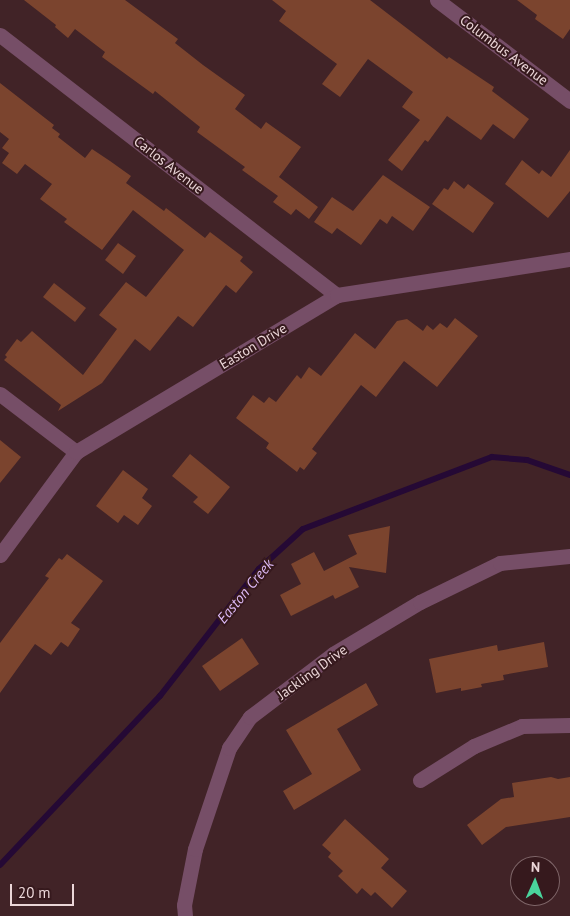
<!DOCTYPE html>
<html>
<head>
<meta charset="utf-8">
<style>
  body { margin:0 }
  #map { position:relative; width:570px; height:916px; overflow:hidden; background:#412327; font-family:"PT Sans",sans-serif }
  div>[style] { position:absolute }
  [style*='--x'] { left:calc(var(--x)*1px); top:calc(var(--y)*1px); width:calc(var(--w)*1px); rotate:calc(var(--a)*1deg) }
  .stream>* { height:6px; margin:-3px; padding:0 3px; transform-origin:3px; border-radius:3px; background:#250935 }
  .building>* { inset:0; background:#7b442e }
  .minor>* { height:15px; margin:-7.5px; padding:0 7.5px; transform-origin:7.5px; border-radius:7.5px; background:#764e67 }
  span { translate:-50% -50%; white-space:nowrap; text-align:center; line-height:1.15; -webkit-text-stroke:4px #36191d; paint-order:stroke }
  .street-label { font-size:14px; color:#ebd6d8 }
  .water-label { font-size:15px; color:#ddbaf6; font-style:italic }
  .north { position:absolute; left:510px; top:856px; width:50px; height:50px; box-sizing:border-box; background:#36191d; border:1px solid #7e6568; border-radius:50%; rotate:2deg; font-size:14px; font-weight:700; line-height:20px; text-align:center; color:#ebd6d8 }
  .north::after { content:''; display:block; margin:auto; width:18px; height:22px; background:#4ad49c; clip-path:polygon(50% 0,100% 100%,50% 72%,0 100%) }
  .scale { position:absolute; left:10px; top:884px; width:64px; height:22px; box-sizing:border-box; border:2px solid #ebd6d8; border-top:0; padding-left:6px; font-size:15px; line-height:18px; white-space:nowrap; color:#ebd6d8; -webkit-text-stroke:4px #36191d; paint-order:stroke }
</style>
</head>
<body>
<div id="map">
  <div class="stream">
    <div style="--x:0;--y:865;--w:233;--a:-46.6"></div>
    <div style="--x:160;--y:696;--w:161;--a:-52.1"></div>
    <div style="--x:259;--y:569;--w:59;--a:-42.3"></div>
    <div style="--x:303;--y:529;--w:202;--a:-20.9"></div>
    <div style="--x:492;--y:457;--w:35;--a:5"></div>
    <div style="--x:527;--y:460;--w:46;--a:19.2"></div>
  </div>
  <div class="building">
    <div style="clip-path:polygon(24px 0,125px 0,178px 39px,175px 43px,203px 65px,245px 95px,235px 109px,261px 129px,266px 122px,301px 147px,279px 177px,318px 207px,309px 219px,296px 209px,291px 215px,273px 202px,278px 196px,242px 170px,245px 167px,197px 132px,200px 127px,155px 91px,153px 94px,102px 57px,105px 52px,75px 29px,68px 38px,55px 27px,56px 25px)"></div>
    <div style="clip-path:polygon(272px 0,370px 0,447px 59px,449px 57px,494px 87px,492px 91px,529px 119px,514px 139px,493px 124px,481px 140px,447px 116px,428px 142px,425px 140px,402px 171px,388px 160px,420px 120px,402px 107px,413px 92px,368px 59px,340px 97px,322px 84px,337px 64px,279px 21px,286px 11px)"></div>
    <div style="clip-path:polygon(517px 0,570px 0,570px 29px,563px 39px,535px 19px,537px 15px)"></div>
    <div style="clip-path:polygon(0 83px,54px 125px,52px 128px,60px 134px,58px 137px,85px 158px,92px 149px,110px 161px,131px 176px,126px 183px,164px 211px,166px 208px,205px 238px,210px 232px,243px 257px,240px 261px,253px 272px,236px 293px,226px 285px,193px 327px,178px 316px,150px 351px,135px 339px,102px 383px,58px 411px,61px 405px,4px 360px,7px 357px,5px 355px,17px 339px,21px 342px,32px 331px,83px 375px,117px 329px,99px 315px,126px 282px,146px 297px,184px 250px,133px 210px,102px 250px,64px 222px,67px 219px,40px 199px,52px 184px,25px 164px,17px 174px,2px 163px,9px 153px,2px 148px,9px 139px,0 132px)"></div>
    <div style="clip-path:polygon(570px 150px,570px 191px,548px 218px,505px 184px,522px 160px,539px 174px,542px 170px,551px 177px)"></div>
    <div style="clip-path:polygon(383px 175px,430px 207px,413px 231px,392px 216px,387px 224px,380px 219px,361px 245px,337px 228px,332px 234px,314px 222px,332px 197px,353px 211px)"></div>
    <div style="clip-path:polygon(454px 181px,464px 189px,468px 184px,494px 203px,473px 233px,432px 204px,444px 188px,448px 190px)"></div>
    <div style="clip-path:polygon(118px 243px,136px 256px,123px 274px,105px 260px)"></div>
    <div style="clip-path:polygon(54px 283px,86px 308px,75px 322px,43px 297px)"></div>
    <div style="clip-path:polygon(455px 318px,478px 336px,437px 387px,404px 361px,376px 397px,361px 385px,312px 449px,317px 453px,304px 470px,300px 467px,297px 472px,266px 448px,269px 443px,236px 418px,253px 395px,264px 403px,269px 397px,276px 402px,297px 375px,301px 379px,309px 367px,321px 376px,355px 333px,375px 349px,397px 321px,407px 319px,423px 331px,427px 325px,433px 330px,440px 323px,447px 328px)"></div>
    <div style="clip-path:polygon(0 440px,21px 457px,0 483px)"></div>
    <div style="clip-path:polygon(190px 454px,230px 487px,208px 514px,193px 502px,198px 497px,172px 476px)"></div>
    <div style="clip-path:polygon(123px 470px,148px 489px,142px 498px,152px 506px,138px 525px,124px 515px,118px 523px,96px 506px)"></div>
    <div style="clip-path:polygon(390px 526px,386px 573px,349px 567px,359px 587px,335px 599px,333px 595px,291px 616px,280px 595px,301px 584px,291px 564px,314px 552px,324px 571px,357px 554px,348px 535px)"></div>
    <div style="clip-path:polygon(67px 554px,103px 581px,71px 623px,80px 629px,68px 647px,61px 642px,51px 655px,35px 644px,0 693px,0 643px,49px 578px,45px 576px,59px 558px,62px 560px)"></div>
    <div style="clip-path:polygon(242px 638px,259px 664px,220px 691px,202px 666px)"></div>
    <div style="clip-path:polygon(544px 642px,548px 667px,503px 675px,504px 680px,481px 684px,482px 687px,461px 691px,461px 688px,436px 693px,429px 659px,497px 645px,498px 651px)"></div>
    <div style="clip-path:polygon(366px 683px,378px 705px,337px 729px,361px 770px,294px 810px,283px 791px,312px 774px,286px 730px)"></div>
    <div style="clip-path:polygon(551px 777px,558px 779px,570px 777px,570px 817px,506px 827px,482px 845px,467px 825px,501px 799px,514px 797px,512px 783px)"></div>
    <div style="clip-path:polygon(345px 819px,389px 859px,381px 868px,407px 891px,392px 908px,375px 892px,371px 896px,362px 888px,357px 894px,338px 876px,343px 871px,328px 857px,331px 853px,322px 845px)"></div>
  </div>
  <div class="minor">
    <div style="--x:437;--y:0;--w:167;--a:37.2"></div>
    <div style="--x:0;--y:35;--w:426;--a:37.7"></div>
    <div style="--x:0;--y:394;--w:96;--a:37.3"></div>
    <div style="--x:0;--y:555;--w:128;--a:-53.6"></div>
    <div style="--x:76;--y:452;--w:305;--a:-31"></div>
    <div style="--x:337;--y:295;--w:236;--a:-8.8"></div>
    <div style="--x:420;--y:780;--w:64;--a:-32.2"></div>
    <div style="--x:474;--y:746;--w:52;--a:-22.6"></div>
    <div style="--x:522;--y:726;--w:48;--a:-1.2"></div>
    <div style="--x:185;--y:916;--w:11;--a:-95"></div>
    <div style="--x:184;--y:905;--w:57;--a:-78.9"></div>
    <div style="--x:195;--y:849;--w:107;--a:-71.4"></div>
    <div style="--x:229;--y:748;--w:37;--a:-56"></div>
    <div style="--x:250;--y:717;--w:104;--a:-37.2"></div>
    <div style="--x:333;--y:654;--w:101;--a:-30.9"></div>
    <div style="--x:420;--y:602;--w:89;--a:-26"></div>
    <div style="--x:500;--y:563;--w:70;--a:-5.7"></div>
  </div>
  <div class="street-label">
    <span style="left:504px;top:50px;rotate:37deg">Columbus Avenue</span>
    <span style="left:169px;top:165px;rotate:38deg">Carlos Avenue</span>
    <span style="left:253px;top:346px;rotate:-31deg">Easton Drive</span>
    <span style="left:312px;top:672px;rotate:-36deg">Jackling Drive</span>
  </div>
  <div class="water-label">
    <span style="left:245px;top:591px;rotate:-50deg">Easton Creek</span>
  </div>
  <div class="north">N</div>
  <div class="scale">20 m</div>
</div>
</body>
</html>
